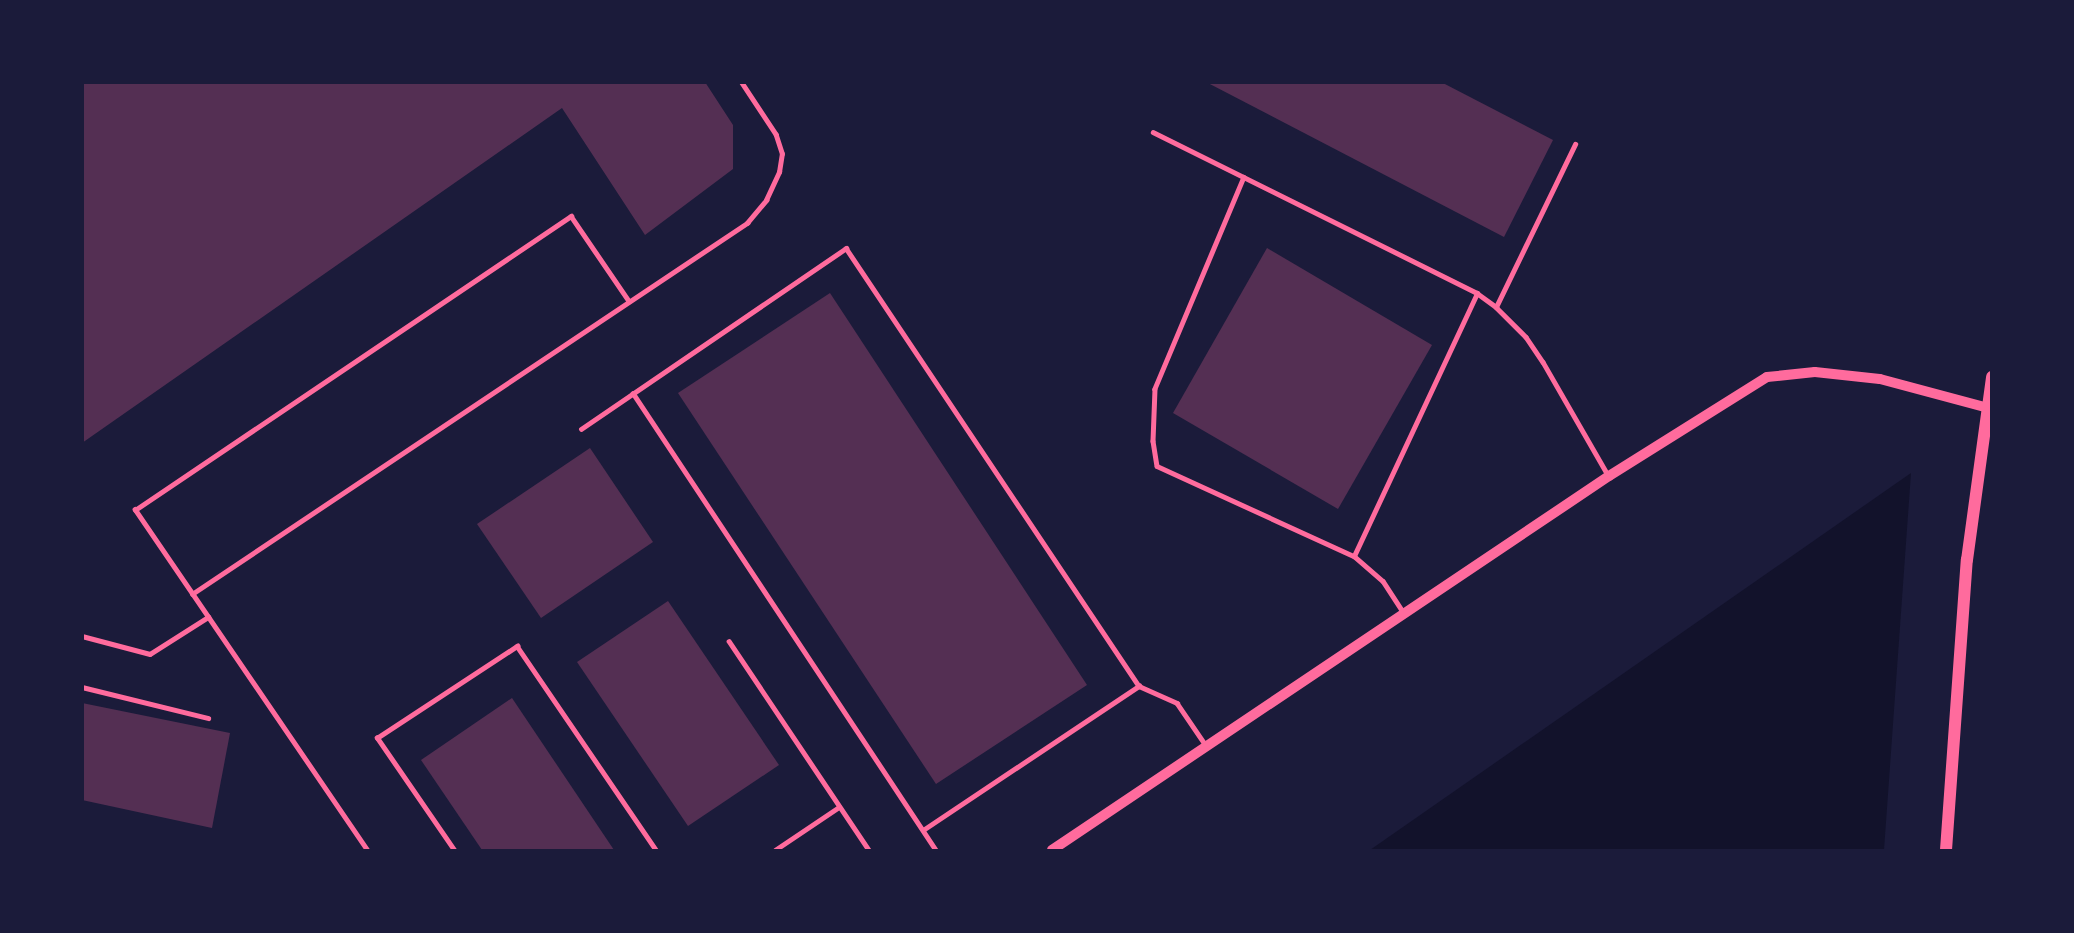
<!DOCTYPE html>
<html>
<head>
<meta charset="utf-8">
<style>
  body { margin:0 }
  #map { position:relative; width:2074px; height:933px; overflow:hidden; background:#1b1b3a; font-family:Overpass,sans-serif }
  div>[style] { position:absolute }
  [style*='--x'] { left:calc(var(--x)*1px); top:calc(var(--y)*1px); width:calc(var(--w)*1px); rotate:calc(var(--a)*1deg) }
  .water>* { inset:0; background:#12122b }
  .building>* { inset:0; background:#542f53 }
  .service>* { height:4.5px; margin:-2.25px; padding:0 2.25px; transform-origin:2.25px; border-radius:2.25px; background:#ff6b9d }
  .tertiary>* { height:10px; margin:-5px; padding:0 5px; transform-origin:5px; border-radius:5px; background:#ff6b9d }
  .secondary>* { height:12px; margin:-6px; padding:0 6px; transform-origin:6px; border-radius:6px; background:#ff6b9d }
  span { translate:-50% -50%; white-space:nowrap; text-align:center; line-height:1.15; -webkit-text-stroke:4.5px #1b1b3a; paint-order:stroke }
  .frame { position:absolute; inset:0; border:84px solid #1b1b3a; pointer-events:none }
</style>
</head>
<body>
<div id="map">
  <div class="water">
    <div style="clip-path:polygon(1911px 473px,1884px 850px,1370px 850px)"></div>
  </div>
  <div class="building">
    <div style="clip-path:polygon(82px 82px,705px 82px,733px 125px,733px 169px,645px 235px,562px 108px,82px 443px)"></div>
    <div style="clip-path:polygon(1206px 82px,1441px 82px,1553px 140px,1504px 237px)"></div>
    <div style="clip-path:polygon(1267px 248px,1432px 345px,1338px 509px,1173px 413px)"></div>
    <div style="clip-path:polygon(830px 293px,1087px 685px,936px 784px,678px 393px)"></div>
    <div style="clip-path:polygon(590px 448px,653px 542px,541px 618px,477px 524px)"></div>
    <div style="clip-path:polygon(668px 601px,779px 765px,688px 826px,577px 662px)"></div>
    <div style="clip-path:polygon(512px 698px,614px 850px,482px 850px,421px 760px)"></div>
    <div style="clip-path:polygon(82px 703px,230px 733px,212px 828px,82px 800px)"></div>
  </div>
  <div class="service">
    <div style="--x:1153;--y:132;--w:362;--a:26.4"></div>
    <div style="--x:1477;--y:293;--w:24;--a:36"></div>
    <div style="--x:1496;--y:307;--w:42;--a:45"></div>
    <div style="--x:1526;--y:337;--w:30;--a:56"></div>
    <div style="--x:1543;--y:362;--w:130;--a:60.1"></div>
    <div style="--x:1244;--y:177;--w:230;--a:112.8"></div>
    <div style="--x:1155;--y:389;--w:52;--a:92.2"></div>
    <div style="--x:1153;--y:441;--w:25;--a:81"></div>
    <div style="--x:1157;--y:466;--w:217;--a:24.6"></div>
    <div style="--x:1354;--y:556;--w:38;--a:41"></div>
    <div style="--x:1383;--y:581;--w:38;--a:57"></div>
    <div style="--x:1496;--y:307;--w:181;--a:-64.1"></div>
    <div style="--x:633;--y:393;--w:548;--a:56.45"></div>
    <div style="--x:581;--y:429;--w:321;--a:-34.3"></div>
    <div style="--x:846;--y:248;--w:527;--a:56.22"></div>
    <div style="--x:1139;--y:686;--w:42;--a:24.1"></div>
    <div style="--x:1177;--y:703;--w:53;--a:55.7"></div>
    <div style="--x:1354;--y:556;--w:290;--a:-64.9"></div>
    <div style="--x:192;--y:594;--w:668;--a:-33.76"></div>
    <div style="--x:747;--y:223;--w:30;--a:-50"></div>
    <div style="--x:766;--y:200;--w:31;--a:-65"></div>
    <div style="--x:779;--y:172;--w:18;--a:-81"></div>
    <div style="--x:782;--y:154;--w:20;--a:-108"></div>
    <div style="--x:776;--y:135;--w:64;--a:-123.4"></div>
    <div style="--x:82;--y:636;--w:70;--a:14.8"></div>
    <div style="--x:150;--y:654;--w:69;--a:-32.5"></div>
    <div style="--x:729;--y:641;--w:252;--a:56.2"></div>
    <div style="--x:82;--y:687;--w:130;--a:13.8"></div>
    <div style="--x:923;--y:830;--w:260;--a:-33.7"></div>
    <div style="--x:367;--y:850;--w:412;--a:-124.3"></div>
    <div style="--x:135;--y:510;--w:526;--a:-33.99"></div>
    <div style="--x:571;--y:216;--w:103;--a:55.7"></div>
    <div style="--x:454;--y:850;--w:136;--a:-124.5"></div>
    <div style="--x:377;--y:738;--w:168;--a:-33.3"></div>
    <div style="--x:517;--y:646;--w:247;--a:55.7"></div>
    <div style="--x:775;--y:850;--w:77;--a:-33.9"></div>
  </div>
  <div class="tertiary">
    <div style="--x:1052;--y:850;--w:671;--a:-33.88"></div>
    <div style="--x:1609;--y:476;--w:186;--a:-32.1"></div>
    <div style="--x:1767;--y:377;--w:48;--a:-5.9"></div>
    <div style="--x:1815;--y:372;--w:65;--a:6.1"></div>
    <div style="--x:1880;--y:379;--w:116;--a:15"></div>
  </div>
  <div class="secondary">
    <div style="--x:1946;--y:850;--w:291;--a:-85.9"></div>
    <div style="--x:1967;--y:560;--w:185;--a:-82.2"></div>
  </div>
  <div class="frame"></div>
</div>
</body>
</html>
